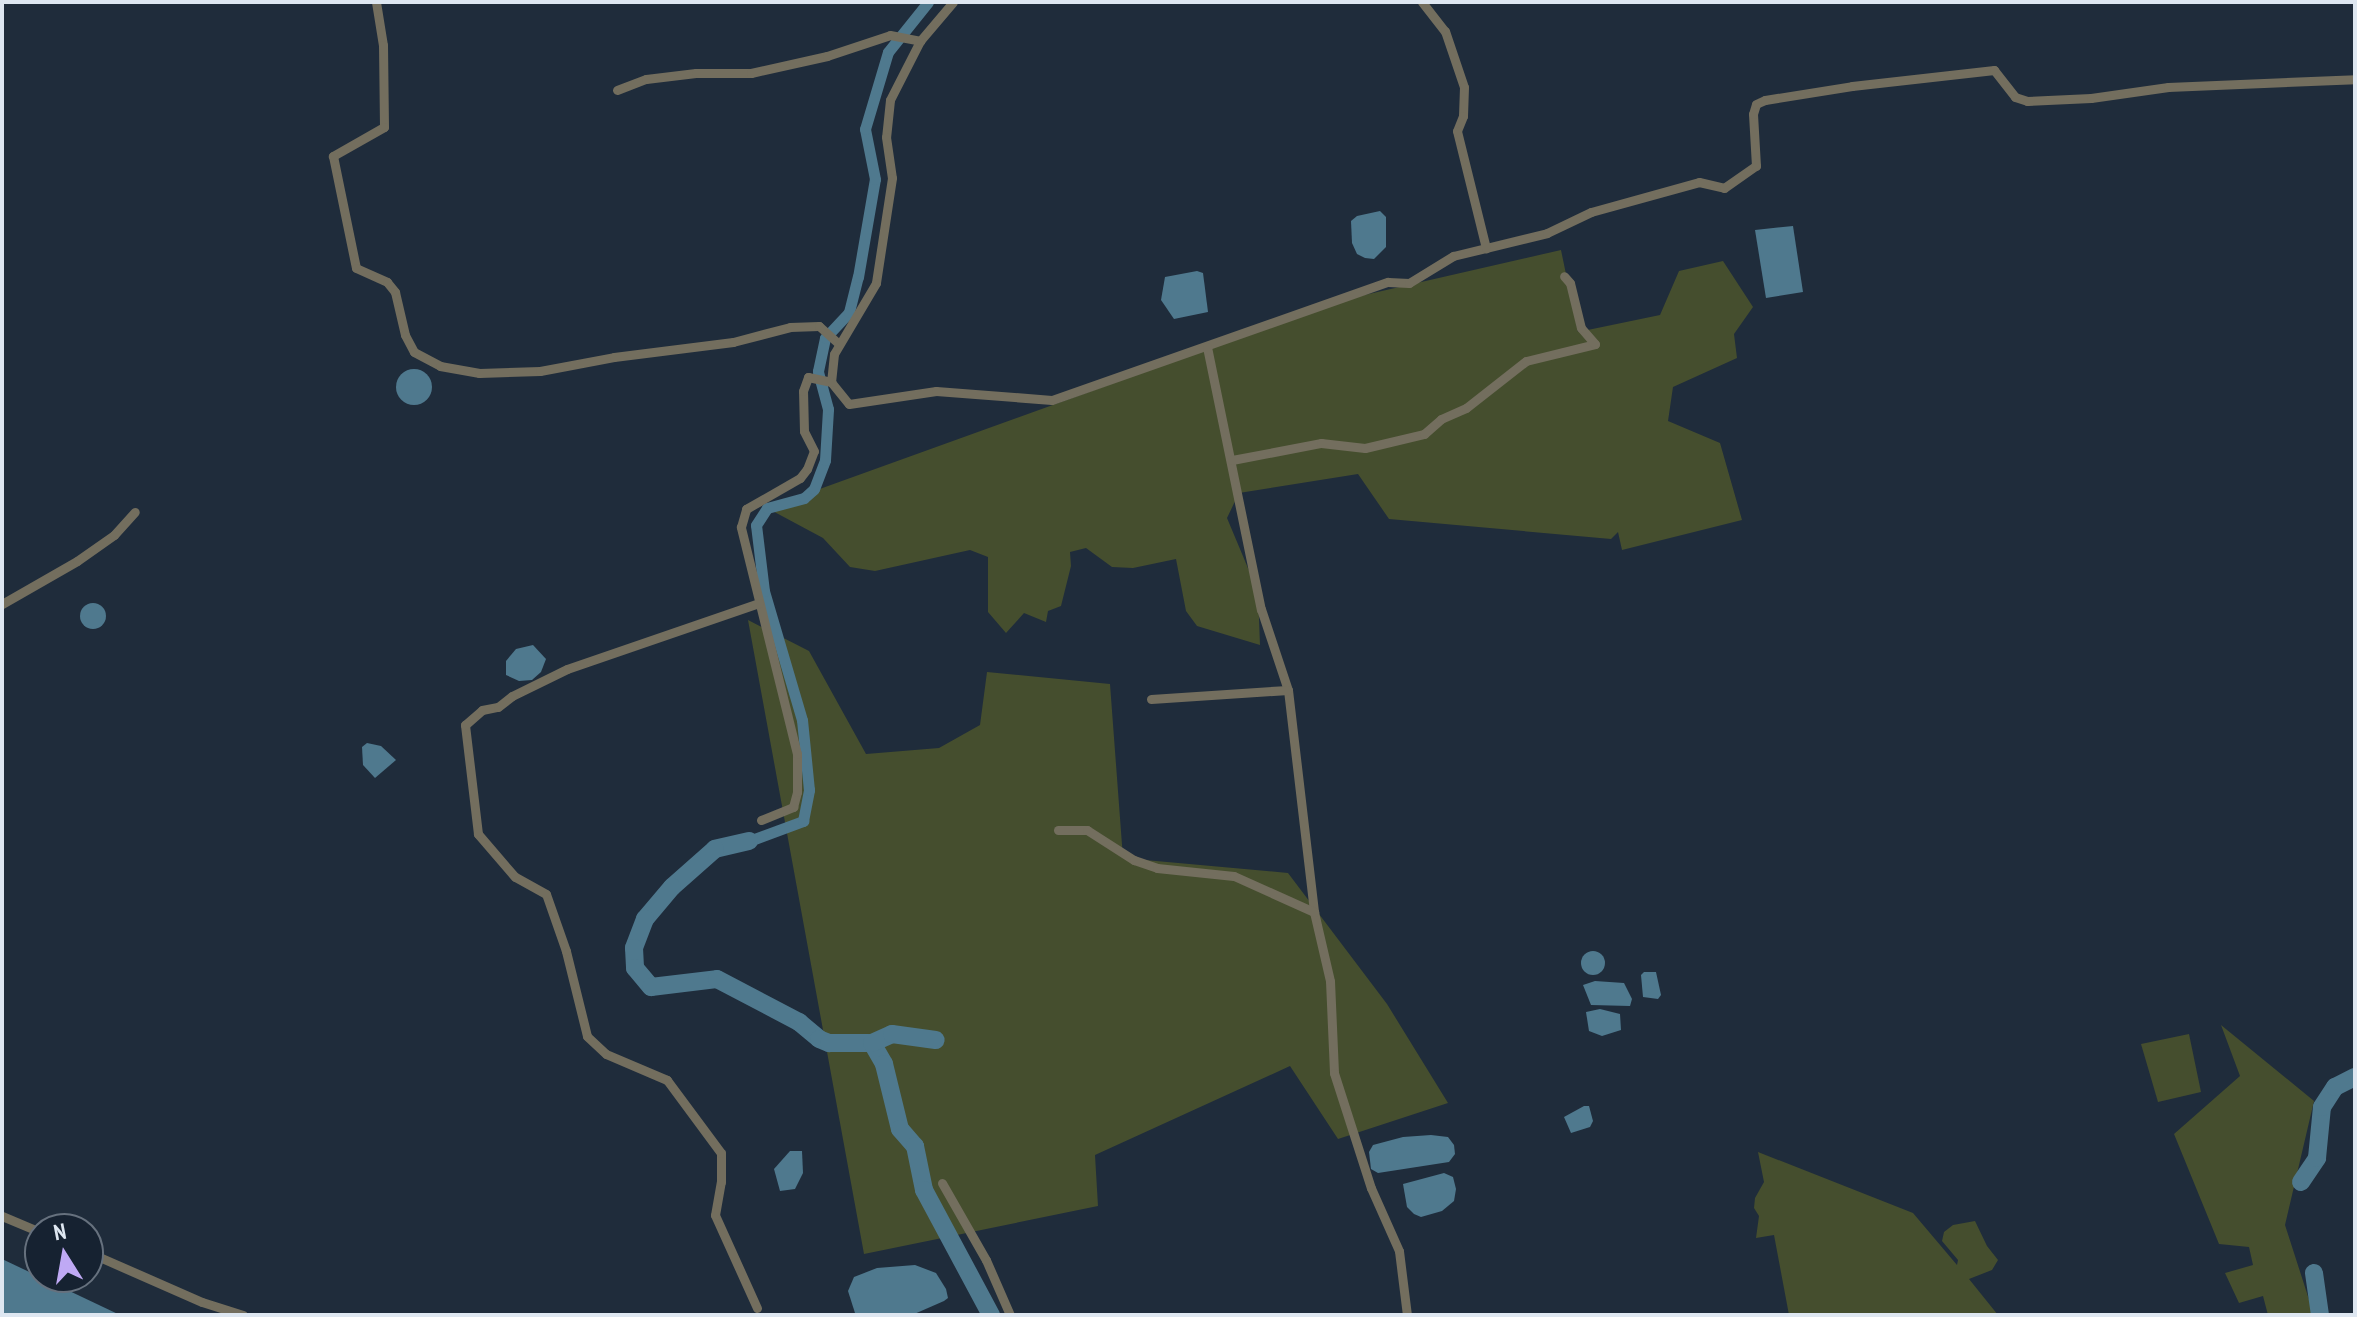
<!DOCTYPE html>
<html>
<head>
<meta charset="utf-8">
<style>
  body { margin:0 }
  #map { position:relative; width:2357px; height:1317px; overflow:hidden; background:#1f2c3b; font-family:"PT Sans Narrow",sans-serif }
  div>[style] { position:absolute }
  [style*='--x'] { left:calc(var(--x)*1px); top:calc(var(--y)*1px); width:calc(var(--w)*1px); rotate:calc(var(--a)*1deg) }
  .green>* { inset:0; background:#454e2e }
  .water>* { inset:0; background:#4f798e }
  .round { border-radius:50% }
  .canal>* { height:11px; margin:-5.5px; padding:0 5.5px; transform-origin:5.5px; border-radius:5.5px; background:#4f798e }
  .river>* { height:18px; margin:-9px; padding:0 9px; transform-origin:9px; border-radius:9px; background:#4f798e }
  .street>* { height:9px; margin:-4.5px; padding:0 4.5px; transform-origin:4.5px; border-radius:4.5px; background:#736e5e }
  span { translate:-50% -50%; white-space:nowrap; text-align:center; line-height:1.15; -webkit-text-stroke:8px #162231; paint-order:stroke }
  .frame { position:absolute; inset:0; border:4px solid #dee7f1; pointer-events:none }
  .north { position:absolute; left:24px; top:1213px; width:80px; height:80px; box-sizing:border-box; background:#162231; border:2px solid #66717e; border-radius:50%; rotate:349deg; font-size:22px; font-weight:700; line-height:32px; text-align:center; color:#dee7f1 }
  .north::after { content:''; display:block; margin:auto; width:28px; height:36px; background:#bfa9f4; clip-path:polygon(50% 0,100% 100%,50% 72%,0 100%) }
</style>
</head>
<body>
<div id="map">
  <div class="green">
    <div style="clip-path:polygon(1561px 250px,1578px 332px,1660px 315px,1679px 271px,1723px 261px,1753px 307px,1734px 334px,1737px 358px,1673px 387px,1668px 421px,1720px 443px,1742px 520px,1622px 550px,1618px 532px,1611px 539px,1389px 519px,1358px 474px,1239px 493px,1227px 518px,1258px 592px,1260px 645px,1197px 626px,1186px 611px,1176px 559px,1133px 568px,1112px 567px,1086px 548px,1070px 552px,1071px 566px,1061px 606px,1048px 611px,1046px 622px,1024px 613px,1006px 633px,988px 612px,988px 557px,970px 550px,875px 571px,850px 567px,823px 538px,767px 508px,1347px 299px)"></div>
    <div style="clip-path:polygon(748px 620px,809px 651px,866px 754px,939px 748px,980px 725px,987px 672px,1110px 684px,1123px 858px,1288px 873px,1387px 1004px,1448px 1103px,1338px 1139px,1290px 1066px,1095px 1155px,1098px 1206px,864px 1254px)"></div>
    <div style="clip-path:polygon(2221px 1025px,2314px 1101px,2285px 1225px,2314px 1315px,2268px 1315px,2263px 1296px,2239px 1303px,2225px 1273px,2253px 1265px,2249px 1247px,2219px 1244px,2174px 1134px,2240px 1076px)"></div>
    <div style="clip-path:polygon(2189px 1034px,2201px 1092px,2158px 1102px,2141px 1044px)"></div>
    <div style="clip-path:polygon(1758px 1152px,1913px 1213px,1957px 1265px,1958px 1260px,1942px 1241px,1944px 1232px,1953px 1225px,1975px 1221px,1987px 1246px,1998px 1260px,1992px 1270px,1969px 1279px,1998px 1315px,1789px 1315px,1774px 1235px,1756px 1238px,1759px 1216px,1754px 1208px,1755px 1198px,1764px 1182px)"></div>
  </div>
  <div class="water">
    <div style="clip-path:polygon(1380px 211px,1386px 217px,1386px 247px,1374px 259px,1365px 258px,1357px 254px,1352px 243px,1351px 221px,1357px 216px)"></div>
    <div style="clip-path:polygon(1793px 226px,1803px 292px,1766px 298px,1755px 230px)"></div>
    <div style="clip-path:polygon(1197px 271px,1203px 273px,1208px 312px,1174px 319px,1161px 300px,1165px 277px)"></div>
    <div class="round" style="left:396px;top:369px;width:36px;height:36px"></div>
    <div class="round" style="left:80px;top:603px;width:26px;height:26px"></div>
    <div style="clip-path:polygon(533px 645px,546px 659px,541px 672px,532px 680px,519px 681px,506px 675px,506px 661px,516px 649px)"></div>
    <div style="clip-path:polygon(367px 743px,381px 746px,396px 760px,375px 778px,363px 765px,362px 747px)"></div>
    <div class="round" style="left:1581px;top:951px;width:24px;height:24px"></div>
    <div style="clip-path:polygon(1644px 972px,1656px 972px,1661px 995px,1658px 999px,1643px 997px,1641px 975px)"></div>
    <div style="clip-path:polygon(1595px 981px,1624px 983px,1632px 999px,1630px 1006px,1591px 1005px,1583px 985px)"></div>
    <div style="clip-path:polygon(1600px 1009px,1620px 1014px,1621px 1030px,1602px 1036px,1589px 1031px,1586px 1012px)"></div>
    <div style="clip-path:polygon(1584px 1106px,1589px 1106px,1593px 1121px,1590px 1127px,1571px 1133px,1564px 1117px)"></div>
    <div style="clip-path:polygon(1431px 1135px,1448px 1137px,1454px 1145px,1455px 1154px,1449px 1162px,1378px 1173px,1371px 1169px,1369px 1152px,1373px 1145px,1403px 1137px)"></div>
    <div style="clip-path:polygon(790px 1151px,802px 1151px,803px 1173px,795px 1189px,780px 1191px,774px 1169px)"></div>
    <div style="clip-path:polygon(1444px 1173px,1453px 1177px,1456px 1189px,1454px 1201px,1442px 1211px,1421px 1217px,1414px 1214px,1407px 1207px,1403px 1184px)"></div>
    <div style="clip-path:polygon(2px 1259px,120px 1315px,2px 1315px)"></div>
    <div style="clip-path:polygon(915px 1265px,936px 1273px,946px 1289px,948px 1298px,944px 1301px,912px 1315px,855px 1313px,848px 1291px,854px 1277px,877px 1268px)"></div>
  </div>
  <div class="canal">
    <div style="--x:749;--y:841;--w:58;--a:-20.3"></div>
    <div style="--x:803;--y:821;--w:32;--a:-79"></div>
    <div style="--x:809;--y:790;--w:70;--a:-95.7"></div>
    <div style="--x:802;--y:720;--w:134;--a:-106.4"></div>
    <div style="--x:764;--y:591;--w:66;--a:-96.9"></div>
    <div style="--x:756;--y:525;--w:20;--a:-57"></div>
    <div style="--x:767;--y:508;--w:38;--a:-15"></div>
    <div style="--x:804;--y:498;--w:13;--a:-42"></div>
    <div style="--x:814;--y:489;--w:31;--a:-69"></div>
    <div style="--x:825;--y:460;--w:51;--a:-86.6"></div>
    <div style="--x:828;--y:409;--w:39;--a:-105"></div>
    <div style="--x:818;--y:371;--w:34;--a:-78"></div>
    <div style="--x:825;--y:338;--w:35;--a:-47"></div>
    <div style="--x:849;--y:312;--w:36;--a:-76"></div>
    <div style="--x:858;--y:277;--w:99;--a:-80.2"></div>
    <div style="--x:875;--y:179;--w:51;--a:-101.3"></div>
    <div style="--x:865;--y:129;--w:80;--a:-73.4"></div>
    <div style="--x:888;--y:52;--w:64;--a:-51.3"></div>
  </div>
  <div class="river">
    <div style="--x:749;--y:841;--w:35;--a:167"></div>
    <div style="--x:715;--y:849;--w:57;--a:138.5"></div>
    <div style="--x:672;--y:887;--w:42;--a:130.2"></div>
    <div style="--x:645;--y:919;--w:31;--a:111"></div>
    <div style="--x:634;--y:948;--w:20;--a:87"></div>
    <div style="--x:635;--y:968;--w:25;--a:50"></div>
    <div style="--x:651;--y:987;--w:66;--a:-6.9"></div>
    <div style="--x:717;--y:979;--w:93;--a:27.7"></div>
    <div style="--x:799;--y:1022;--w:26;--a:40"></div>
    <div style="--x:819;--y:1039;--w:11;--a:22"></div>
    <div style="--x:829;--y:1043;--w:43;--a:0"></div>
    <div style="--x:872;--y:1043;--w:24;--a:60"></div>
    <div style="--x:884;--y:1064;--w:67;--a:76.2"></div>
    <div style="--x:900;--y:1129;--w:23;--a:49"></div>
    <div style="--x:915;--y:1146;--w:45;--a:78.4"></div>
    <div style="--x:924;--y:1190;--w:142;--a:61.8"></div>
    <div style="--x:872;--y:1043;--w:22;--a:-24"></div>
    <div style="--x:892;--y:1034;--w:44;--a:7.8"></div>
    <div style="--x:2301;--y:1182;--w:29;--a:-56"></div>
    <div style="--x:2317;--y:1158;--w:51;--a:-84.4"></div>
    <div style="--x:2322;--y:1107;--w:24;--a:-57"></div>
    <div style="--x:2335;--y:1087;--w:22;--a:-27"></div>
    <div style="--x:2314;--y:1273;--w:42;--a:81.9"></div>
  </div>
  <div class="street">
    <div style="--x:376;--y:2;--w:44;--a:80.8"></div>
    <div style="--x:383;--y:45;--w:82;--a:89.3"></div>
    <div style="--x:384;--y:127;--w:59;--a:150.4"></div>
    <div style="--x:333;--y:156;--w:114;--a:78.4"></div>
    <div style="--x:356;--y:268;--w:34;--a:24"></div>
    <div style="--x:387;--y:282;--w:13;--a:51"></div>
    <div style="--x:395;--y:292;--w:44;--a:76.9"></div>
    <div style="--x:405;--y:335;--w:19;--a:62"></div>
    <div style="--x:414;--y:352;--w:30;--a:28"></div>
    <div style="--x:440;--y:366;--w:40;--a:10"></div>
    <div style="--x:479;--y:373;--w:61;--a:-1.9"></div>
    <div style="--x:540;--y:371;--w:75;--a:-10.7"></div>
    <div style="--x:614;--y:357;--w:120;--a:-7.2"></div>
    <div style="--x:733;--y:342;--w:59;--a:-14.7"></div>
    <div style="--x:790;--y:327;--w:29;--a:-2"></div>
    <div style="--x:819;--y:326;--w:25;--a:42"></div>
    <div style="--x:953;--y:2;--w:51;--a:130.2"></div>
    <div style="--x:920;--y:41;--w:66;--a:117"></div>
    <div style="--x:890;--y:100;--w:37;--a:96"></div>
    <div style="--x:886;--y:137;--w:41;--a:81.7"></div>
    <div style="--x:892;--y:178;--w:106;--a:98.7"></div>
    <div style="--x:876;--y:283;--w:82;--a:120.6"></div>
    <div style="--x:834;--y:354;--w:28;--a:96"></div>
    <div style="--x:831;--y:382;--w:28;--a:51"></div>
    <div style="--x:849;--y:404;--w:88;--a:-8.5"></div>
    <div style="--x:936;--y:391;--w:116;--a:4.4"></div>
    <div style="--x:1052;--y:400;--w:356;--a:-19.4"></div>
    <div style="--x:1388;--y:282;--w:21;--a:3"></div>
    <div style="--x:1409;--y:283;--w:52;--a:-31.5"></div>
    <div style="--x:1453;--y:256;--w:97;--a:-13.7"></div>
    <div style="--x:1547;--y:233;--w:49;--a:-25.5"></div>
    <div style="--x:1591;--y:212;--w:112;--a:-15.5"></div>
    <div style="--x:1699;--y:182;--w:26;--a:13"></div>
    <div style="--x:1724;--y:188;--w:39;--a:-35"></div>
    <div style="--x:1756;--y:166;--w:52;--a:-93.3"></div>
    <div style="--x:1753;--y:114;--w:10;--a:-73"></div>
    <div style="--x:1756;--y:104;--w:10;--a:-24"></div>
    <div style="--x:1765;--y:100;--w:88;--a:-9.1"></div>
    <div style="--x:1852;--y:86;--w:143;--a:-6.4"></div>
    <div style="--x:1994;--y:70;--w:34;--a:52"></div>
    <div style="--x:2015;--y:97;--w:13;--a:18"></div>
    <div style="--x:2027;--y:101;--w:64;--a:-2.7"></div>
    <div style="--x:2091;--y:98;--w:78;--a:-8.1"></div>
    <div style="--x:2168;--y:87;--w:187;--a:-2.4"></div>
    <div style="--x:1422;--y:2;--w:37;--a:52"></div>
    <div style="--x:1445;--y:31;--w:59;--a:71.3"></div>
    <div style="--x:1464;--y:87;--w:29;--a:92"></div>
    <div style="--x:1463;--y:116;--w:16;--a:112"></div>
    <div style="--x:1457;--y:131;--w:121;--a:76.1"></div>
    <div style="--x:617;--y:90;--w:31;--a:-21"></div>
    <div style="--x:646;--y:79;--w:50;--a:-6.8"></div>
    <div style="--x:696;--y:73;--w:55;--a:0"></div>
    <div style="--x:751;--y:73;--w:78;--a:-12.6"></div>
    <div style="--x:827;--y:56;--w:66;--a:-18.4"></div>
    <div style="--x:890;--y:35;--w:31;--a:11"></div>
    <div style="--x:1207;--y:347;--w:268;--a:78.4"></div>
    <div style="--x:1261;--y:609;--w:85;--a:71.6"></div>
    <div style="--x:1288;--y:690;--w:224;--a:83.3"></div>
    <div style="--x:1314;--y:912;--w:71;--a:76.9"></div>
    <div style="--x:1330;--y:981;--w:92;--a:87.5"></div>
    <div style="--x:1334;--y:1073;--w:121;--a:72.2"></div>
    <div style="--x:1371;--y:1188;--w:69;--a:66"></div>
    <div style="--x:1399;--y:1251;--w:64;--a:82.9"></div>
    <div style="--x:1232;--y:460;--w:91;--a:-10.8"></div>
    <div style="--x:1321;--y:443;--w:44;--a:6.5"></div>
    <div style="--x:1365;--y:448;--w:61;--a:-13.3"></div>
    <div style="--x:1424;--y:434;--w:23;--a:-41"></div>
    <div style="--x:1441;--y:419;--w:27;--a:-24"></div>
    <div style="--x:1466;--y:408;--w:76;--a:-38.1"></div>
    <div style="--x:1526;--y:361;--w:71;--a:-13.8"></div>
    <div style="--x:1595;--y:344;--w:21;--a:-131"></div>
    <div style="--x:1581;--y:328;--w:46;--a:-103.7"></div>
    <div style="--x:1570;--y:283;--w:9;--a:-131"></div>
    <div style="--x:2;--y:604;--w:86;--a:-29.8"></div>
    <div style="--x:77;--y:561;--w:45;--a:-35.1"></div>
    <div style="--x:114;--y:535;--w:31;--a:-48"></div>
    <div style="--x:1151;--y:699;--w:137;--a:-3.8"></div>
    <div style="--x:761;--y:820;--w:35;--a:-22"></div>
    <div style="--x:793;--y:807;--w:16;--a:-75"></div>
    <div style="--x:797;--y:792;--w:38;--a:-90"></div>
    <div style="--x:797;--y:754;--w:234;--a:-103.9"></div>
    <div style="--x:741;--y:527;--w:19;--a:-74"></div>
    <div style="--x:746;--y:509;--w:62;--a:-29.9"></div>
    <div style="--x:800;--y:478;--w:11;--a:-52"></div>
    <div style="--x:807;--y:469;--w:19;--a:-69"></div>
    <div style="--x:814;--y:451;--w:22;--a:-117"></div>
    <div style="--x:804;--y:431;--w:40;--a:-91.4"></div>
    <div style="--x:803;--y:391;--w:15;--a:-70"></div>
    <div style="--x:808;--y:377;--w:24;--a:12"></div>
    <div style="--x:1058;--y:830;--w:29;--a:0"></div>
    <div style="--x:1087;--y:830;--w:56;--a:32.6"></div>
    <div style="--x:1134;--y:860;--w:24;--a:19"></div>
    <div style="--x:1157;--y:868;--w:77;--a:5.9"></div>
    <div style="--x:1234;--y:876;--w:88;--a:24.2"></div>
    <div style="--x:942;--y:1183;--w:89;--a:60.3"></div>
    <div style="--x:986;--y:1260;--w:60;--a:66.4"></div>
    <div style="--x:2;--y:1216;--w:41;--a:22.8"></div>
    <div style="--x:88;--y:1252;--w:124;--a:23.7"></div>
    <div style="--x:202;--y:1302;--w:43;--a:17.6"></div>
    <div style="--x:757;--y:1308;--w:102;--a:-114.3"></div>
    <div style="--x:715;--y:1215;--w:34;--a:-80"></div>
    <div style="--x:721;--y:1182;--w:29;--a:-90"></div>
    <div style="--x:721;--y:1153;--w:91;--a:-126.5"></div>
    <div style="--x:667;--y:1080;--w:66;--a:-156.9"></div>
    <div style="--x:606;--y:1054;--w:26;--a:-137"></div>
    <div style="--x:587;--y:1036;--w:88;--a:-103.9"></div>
    <div style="--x:566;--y:951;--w:60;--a:-109.3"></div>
    <div style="--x:546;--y:894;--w:35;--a:-151"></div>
    <div style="--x:515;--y:877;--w:57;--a:-130.7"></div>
    <div style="--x:478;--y:834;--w:110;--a:-96.8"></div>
    <div style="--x:465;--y:725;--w:23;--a:-41"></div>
    <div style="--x:482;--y:710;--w:16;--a:-11"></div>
    <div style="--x:498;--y:707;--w:18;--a:-38"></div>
    <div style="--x:512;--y:696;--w:61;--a:-26.1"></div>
    <div style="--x:567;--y:669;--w:203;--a:-19"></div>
  </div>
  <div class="frame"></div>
  <div class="north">N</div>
</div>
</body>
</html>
